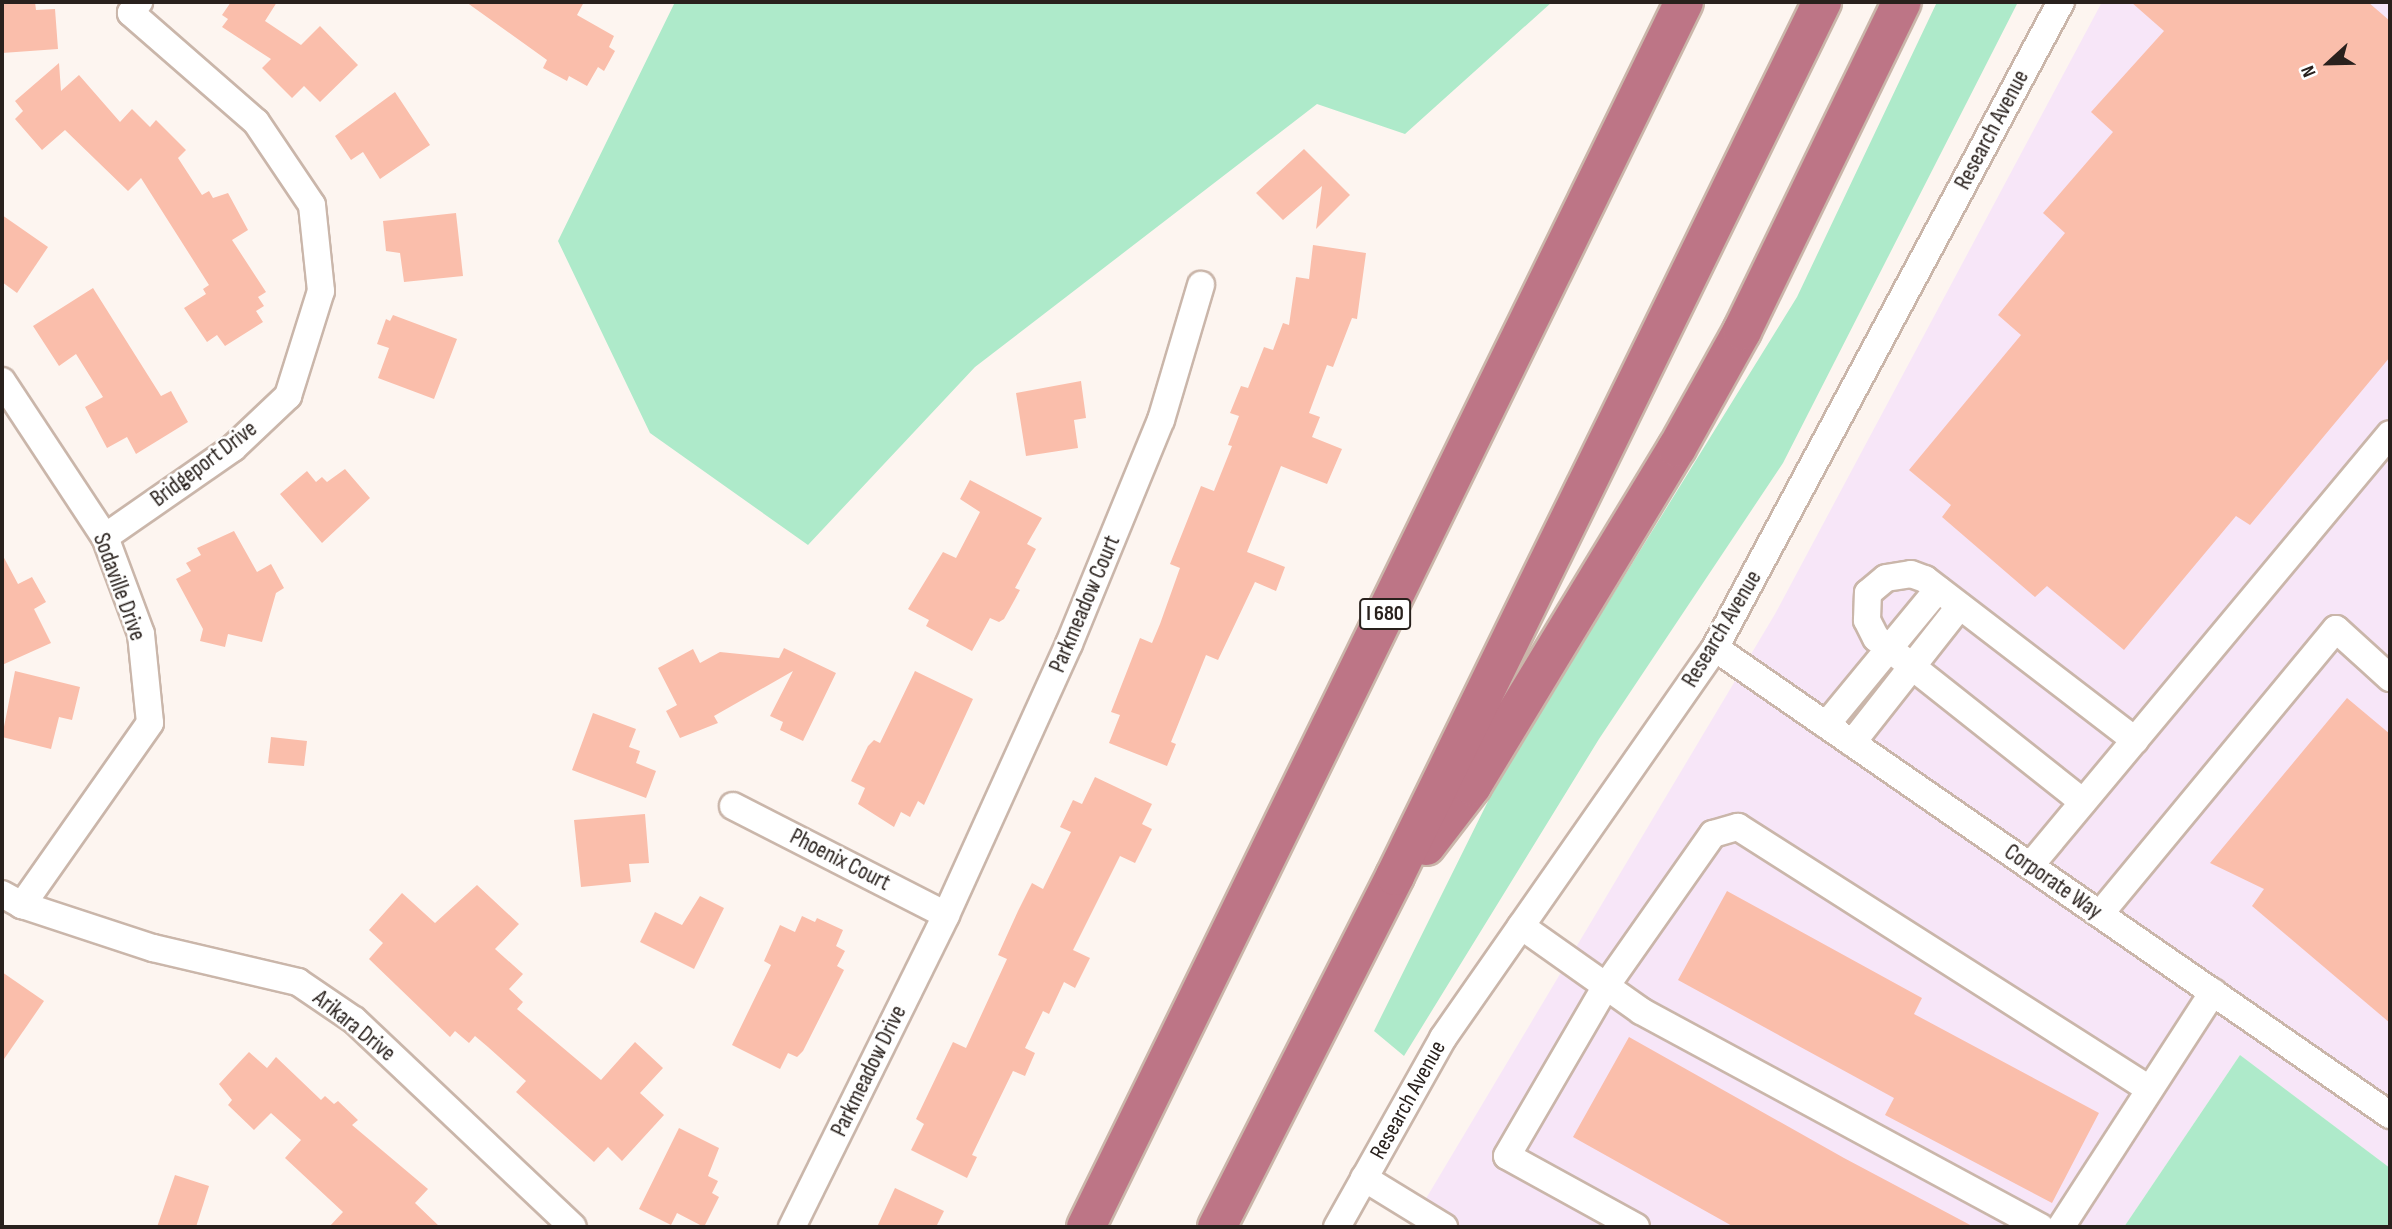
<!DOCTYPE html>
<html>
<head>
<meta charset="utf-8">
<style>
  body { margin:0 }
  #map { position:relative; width:2392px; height:1229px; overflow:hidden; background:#fdf5f0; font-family:"Sofia Sans Condensed",sans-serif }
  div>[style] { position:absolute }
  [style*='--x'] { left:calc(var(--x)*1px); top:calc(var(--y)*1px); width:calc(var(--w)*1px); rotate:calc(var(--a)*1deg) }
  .industrial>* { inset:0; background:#f7e6f8 }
  .green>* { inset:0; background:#aeeaca }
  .building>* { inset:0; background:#fabeab }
  .roads { filter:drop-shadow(2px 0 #cab6aa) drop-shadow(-2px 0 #cab6aa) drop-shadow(0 2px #cab6aa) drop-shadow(0 -2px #cab6aa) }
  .minor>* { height:26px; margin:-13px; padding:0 13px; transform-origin:13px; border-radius:13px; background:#fff }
  .highway>* { height:38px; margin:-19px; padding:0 19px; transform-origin:19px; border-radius:19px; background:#bd7586 }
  span { translate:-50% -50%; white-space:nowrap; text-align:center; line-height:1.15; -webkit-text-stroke:5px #fff; paint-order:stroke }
  .shield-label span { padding:2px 5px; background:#fff; border:2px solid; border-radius:5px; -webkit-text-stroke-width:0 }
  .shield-label { font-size:21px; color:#29211d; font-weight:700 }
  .street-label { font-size:23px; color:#29211d }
  .frame { position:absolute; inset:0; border:4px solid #29211d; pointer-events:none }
  .north { position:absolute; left:2294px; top:28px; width:70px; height:70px; -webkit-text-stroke:5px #fff; paint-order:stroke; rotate:248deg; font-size:19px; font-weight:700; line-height:28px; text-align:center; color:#29211d }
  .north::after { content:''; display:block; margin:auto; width:24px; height:32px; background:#29211d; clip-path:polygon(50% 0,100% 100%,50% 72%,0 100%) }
</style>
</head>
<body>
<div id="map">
  <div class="industrial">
    <div style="clip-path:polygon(2102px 2px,2390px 2px,2390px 1168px,2240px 1055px,2124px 1227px,1409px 1227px,1775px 614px)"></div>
  </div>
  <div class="green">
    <div style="clip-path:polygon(675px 2px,1552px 2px,1405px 134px,1317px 104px,975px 367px,808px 545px,650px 433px,558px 241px)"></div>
    <div style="clip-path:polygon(1937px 2px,2018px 2px,1783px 463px,1599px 739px,1404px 1056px,1374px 1031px,1500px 777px,1797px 297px)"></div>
    <div style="clip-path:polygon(2240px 1055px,2390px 1168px,2390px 1227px,2124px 1227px)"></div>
  </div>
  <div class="building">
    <div style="clip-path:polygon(2px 2px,35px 2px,36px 10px,55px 9px,58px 49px,2px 53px)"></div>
    <div style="clip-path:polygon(231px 2px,277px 2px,265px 21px,301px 45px,320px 26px,358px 65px,320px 102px,304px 86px,292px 98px,262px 68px,271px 59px,222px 27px,228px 19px,222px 15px)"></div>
    <div style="clip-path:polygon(466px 2px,584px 2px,577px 15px,614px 36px,609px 47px,615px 51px,604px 71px,598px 67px,587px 86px,569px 76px,567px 81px,543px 68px,547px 60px)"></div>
    <div style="clip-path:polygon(2131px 2px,2368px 2px,2390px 21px,2390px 357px,2250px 525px,2236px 516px,2124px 650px,2047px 586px,2035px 597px,1942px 517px,1951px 505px,1909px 470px,2021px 335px,1998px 315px,2065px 233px,2043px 213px,2113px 132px,2091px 112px,2164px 31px)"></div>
    <div style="clip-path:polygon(59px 63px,61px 91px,79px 75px,120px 122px,132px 109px,150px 127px,156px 120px,186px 150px,178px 158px,202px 195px,209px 191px,213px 198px,228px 193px,248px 230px,232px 240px,266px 292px,258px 297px,264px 306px,256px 311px,263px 322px,225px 346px,217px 335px,207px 342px,184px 308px,206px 294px,203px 289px,209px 285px,141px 178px,128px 191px,65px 130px,42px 150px,15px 119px,23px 111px,15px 101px)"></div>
    <div style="clip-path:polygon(395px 92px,430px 145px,380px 179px,363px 152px,351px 160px,335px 136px)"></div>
    <div style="clip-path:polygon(1304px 149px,1350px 195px,1316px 229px,1322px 186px,1283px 220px,1256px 193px)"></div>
    <div style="clip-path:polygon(456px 213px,463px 276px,404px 282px,400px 253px,386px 251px,383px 221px)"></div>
    <div style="clip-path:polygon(2px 215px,48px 247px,17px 293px,2px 282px)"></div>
    <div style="clip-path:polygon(1313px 245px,1366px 253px,1357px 319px,1352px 318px,1333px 367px,1327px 365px,1309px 413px,1320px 417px,1312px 437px,1342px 449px,1327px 484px,1281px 466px,1247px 552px,1285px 567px,1276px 591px,1255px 582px,1218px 660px,1206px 655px,1171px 742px,1176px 744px,1167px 766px,1109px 743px,1120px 715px,1111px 712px,1140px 638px,1152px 643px,1160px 624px,1180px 568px,1170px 564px,1201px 486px,1214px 491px,1232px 446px,1228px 445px,1239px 416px,1230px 413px,1241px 386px,1248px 388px,1264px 347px,1273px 350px,1283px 323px,1289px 325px,1296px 277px,1309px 279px)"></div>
    <div style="clip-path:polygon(93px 288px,161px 396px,171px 391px,188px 422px,136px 454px,127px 437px,107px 448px,85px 407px,103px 397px,76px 354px,59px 366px,33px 326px)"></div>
    <div style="clip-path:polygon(393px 315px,457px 339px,434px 399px,378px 378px,389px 348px,377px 344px,386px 319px,390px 321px)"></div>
    <div style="clip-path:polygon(1081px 381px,1086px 418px,1074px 420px,1078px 448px,1026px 456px,1016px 393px)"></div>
    <div style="clip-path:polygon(345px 469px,370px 498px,322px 543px,280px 494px,307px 471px,316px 482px,322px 477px,327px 482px)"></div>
    <div style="clip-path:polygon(970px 480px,1042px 518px,1027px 544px,1036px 549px,1015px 588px,1020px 590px,1004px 619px,999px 622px,990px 618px,972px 651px,926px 626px,929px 620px,908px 609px,943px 552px,956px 558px,980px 512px,960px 499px)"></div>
    <div style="clip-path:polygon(234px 531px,257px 572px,271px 564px,284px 588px,276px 593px,262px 642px,228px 634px,225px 647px,200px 641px,203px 629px,176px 579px,191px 571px,186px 563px,201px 555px,197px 548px)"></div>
    <div style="clip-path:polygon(2px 554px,18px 584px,32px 577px,46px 602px,34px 609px,51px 643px,2px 665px)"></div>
    <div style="clip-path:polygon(784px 648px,836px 673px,803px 741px,780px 730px,783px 722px,770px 716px,793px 671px,714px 716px,718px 723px,680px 738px,666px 711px,677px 705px,658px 668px,693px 649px,700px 663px,720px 652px,779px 658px)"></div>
    <div style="clip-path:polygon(15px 671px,80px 687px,72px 720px,59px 717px,51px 749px,2px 737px)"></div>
    <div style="clip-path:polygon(915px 671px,973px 699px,924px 805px,918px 801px,910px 817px,901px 812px,894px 827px,858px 804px,865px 788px,851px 781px,868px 746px,874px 740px,880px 743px)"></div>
    <div style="clip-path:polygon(2347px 698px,2390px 734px,2390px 1023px,2252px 906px,2264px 889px,2210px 863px)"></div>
    <div style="clip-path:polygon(593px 713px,636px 729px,629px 747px,640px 751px,636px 763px,656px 771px,646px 798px,572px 770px)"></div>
    <div style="clip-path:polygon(271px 737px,307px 741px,304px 766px,268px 763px)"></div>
    <div style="clip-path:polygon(1095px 777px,1152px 804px,1142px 824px,1152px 829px,1135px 863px,1120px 856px,1073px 950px,1090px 958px,1075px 988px,1064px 982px,1049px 1014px,1043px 1011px,1025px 1048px,1035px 1053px,1025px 1076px,1013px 1071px,972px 1155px,977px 1157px,967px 1178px,911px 1150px,924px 1124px,916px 1119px,953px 1042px,966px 1048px,1007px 959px,998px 955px,1018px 911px,1032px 883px,1043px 889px,1071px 832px,1060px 827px,1073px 800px,1082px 804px)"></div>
    <div style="clip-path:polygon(645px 814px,649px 863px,629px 864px,631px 882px,581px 887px,574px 820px)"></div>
    <div style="clip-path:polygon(477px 885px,519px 924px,495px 949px,523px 974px,509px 989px,523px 1002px,517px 1009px,601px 1080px,635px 1042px,663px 1068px,640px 1093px,664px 1115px,622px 1161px,608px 1147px,594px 1162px,516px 1092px,526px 1081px,488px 1047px,475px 1036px,469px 1043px,455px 1031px,450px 1037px,369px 959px,383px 943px,369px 930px,402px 893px,435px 923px)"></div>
    <div style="clip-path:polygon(1727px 891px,1922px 998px,1914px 1014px,2099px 1113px,2052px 1203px,1885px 1115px,1894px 1098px,1678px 980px)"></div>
    <div style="clip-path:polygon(700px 896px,724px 908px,694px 969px,640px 942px,655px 912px,682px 925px)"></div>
    <div style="clip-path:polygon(802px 916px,815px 922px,817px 918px,843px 930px,836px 946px,845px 951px,837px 966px,844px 970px,803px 1051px,797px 1057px,788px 1053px,780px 1069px,732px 1045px,771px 965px,764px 961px,780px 925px,795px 932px)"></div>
    <div style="clip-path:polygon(2px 972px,44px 1001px,2px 1062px)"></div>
    <div style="clip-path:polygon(1629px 1037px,1844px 1158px,1974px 1227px,1734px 1227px,1573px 1137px)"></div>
    <div style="clip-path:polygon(249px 1052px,267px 1068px,276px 1057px,321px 1100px,325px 1096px,334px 1104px,338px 1101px,358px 1120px,352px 1125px,428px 1189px,415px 1203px,440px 1227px,329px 1227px,343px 1212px,285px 1158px,301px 1140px,271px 1113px,254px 1130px,228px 1105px,232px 1100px,219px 1084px)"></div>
    <div style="clip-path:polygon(679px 1128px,719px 1148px,708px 1176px,718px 1181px,712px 1193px,719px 1197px,704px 1227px,677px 1213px,671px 1225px,639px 1209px)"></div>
    <div style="clip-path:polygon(175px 1175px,209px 1186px,196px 1227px,157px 1227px)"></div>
    <div style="clip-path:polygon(895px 1188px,944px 1211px,936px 1227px,877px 1227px)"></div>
  </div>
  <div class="roads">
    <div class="minor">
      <div style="--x:2;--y:381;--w:187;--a:56.6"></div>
      <div style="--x:105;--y:537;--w:103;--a:69.6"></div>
      <div style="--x:141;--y:634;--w:89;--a:84.2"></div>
      <div style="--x:150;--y:723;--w:223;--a:125.1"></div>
      <div style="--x:105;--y:537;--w:156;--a:-34.8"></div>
      <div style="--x:233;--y:448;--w:76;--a:-43.4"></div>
      <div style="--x:288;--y:396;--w:110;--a:-72.6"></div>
      <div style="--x:321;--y:291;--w:86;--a:-96"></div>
      <div style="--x:312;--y:205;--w:100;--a:-124"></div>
      <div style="--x:256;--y:122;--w:166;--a:-138.9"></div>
      <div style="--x:131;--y:13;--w:14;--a:-54"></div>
      <div style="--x:1715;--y:648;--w:821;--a:34.68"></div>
      <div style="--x:1826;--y:725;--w:176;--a:-50.5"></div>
      <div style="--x:1852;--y:743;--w:174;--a:-51.8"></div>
      <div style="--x:2083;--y:802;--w:264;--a:-141.6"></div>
      <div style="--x:1876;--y:638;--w:20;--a:-117"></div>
      <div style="--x:1867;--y:620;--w:27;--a:-88"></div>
      <div style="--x:1868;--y:593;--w:23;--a:-40"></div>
      <div style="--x:1886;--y:578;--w:25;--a:-9"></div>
      <div style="--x:1911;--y:574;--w:15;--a:20"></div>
      <div style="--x:1925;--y:579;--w:265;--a:37.5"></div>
      <div style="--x:733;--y:806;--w:239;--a:27.1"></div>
      <div style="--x:2030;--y:866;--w:562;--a:-50.19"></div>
      <div style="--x:2;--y:894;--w:23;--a:29"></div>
      <div style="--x:22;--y:905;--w:138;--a:18.2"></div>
      <div style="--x:153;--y:948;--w:149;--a:13.2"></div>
      <div style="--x:298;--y:982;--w:68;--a:34.2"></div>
      <div style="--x:354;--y:1020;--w:301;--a:43.4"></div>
      <div style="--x:2100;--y:914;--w:370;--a:-50.4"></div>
      <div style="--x:2336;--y:629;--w:73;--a:42.2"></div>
      <div style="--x:1521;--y:926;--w:147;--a:35.3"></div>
      <div style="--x:1641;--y:1011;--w:454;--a:28.4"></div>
      <div style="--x:1364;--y:1178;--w:94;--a:31.5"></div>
      <div style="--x:792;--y:1227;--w:348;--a:-63.7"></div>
      <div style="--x:946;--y:915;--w:298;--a:-65.6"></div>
      <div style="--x:1069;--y:644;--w:242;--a:-67.7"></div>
      <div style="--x:1161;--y:420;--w:141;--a:-73.5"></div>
      <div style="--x:1337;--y:1227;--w:217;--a:-60.7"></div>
      <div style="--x:1443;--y:1038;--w:475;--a:-55.1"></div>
      <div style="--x:1715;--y:648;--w:733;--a:-61.83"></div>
      <div style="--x:1636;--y:1227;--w:147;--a:-151.2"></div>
      <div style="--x:1507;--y:1156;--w:197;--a:-59.8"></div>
      <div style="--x:1606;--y:986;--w:186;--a:-54.9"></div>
      <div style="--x:1713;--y:834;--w:26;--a:-16"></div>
      <div style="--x:1738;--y:827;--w:488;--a:32.5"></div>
      <div style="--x:2061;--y:1227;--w:280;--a:-57.1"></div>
    </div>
    <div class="highway">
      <div style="--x:1426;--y:846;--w:76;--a:-52.5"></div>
      <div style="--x:1472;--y:786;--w:395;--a:-58.8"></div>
      <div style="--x:1677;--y:448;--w:134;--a:-60.9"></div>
      <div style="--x:1742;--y:331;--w:366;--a:-64.1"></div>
      <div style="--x:1086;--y:1227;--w:1363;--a:-63.98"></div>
      <div style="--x:1217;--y:1227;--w:394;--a:-63.1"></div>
      <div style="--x:1395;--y:876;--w:973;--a:-63.96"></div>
    </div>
  </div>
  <div class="shield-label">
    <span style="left:1385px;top:614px">I 680</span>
  </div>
  <div class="street-label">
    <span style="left:1992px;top:130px;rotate:-62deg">Research Avenue</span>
    <span style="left:204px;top:464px;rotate:-37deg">Bridgeport Drive</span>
    <span style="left:119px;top:587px;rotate:70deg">Sodaville Drive</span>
    <span style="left:1085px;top:604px;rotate:-67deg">Parkmeadow Court</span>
    <span style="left:1722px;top:629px;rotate:-59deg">Research Avenue</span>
    <span style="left:840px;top:860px;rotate:27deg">Phoenix Court</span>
    <span style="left:2053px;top:882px;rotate:35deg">Corporate Way</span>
    <span style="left:354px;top:1026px;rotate:39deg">Arikara Drive</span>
    <span style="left:869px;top:1071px;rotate:-64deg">Parkmeadow Drive</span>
    <span style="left:1408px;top:1100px;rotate:-61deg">Research Avenue</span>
  </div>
  <div class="frame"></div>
  <div class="north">N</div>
</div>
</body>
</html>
